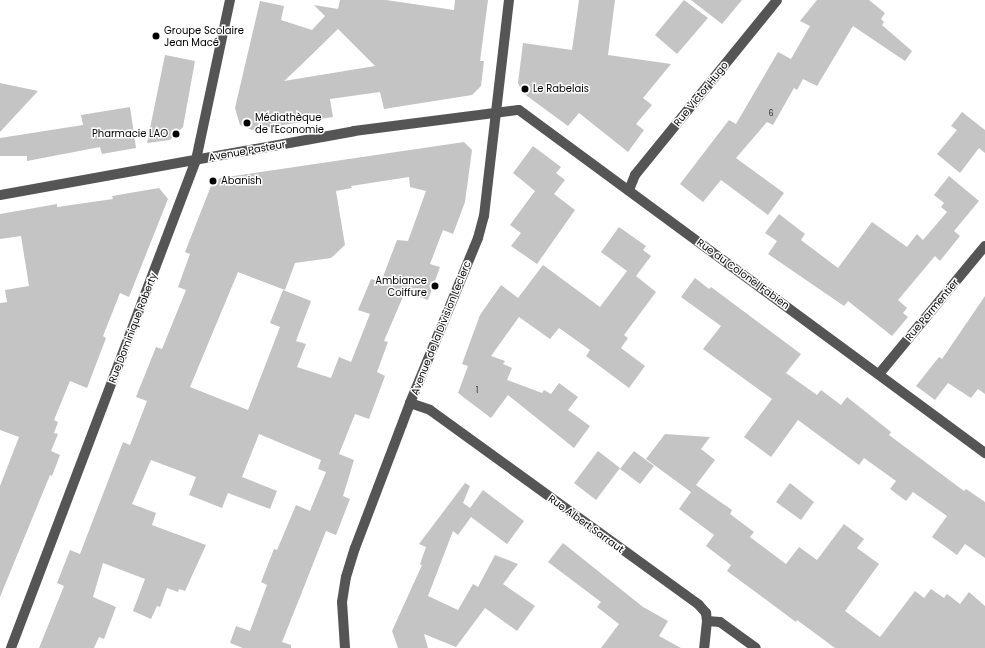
<!DOCTYPE html>
<html>
<head>
<meta charset="utf-8">
<style>
  body { margin:0 }
  #map { position:relative; width:985px; height:648px; overflow:hidden; background:#fff; font-family:Poppins,sans-serif }
  div>[style] { position:absolute }
  [style*='--x'] { left:calc(var(--x)*1px); top:calc(var(--y)*1px); width:calc(var(--w)*1px); rotate:calc(var(--a)*1deg) }
  .building>* { inset:0; background:#c4c4c4 }
  .minor>* { height:10px; margin:-5px; padding:0 5px; transform-origin:5px; border-radius:5px; background:#555 }
  .dots>* { width:11px; height:11px; translate:-50% -50%; box-sizing:border-box; border:2px solid #fff; border-radius:50% }
  span { translate:-50% -50%; white-space:nowrap; text-align:center; line-height:1.15; -webkit-text-stroke:3px #fff; paint-order:stroke }
  .number-label { font-size:8px; color:#313131 }
  .number-label span { -webkit-text-stroke-width:0 }
  .poi-label { font-size:10px; color:#000 }
  .left { translate:0 -50%; text-align:left }
  .right { translate:-100% -50%; text-align:right }
  .street-label { font-size:10px; color:#000 }
</style>
</head>
<body>
<div id="map">
  <div class="building">
    <div style="clip-path:polygon(evenodd,340px 0,386px 0,454px 10px,455px 0,488px 0,480px 61px,484px 61px,481px 86px,472px 95px,384px 109px,380px 92px,330px 99px,333px 117px,252px 130px,240px 125px,235px 108px,260px 1px,284px 6px,281px 20px,312px 30px,325px 16px,314px 5px,338px 9px,340px 0,338px 29px,375px 66px,284px 81px,298px 68px,338px 29px)"></div>
    <div style="clip-path:polygon(579px 0,615px 0,608px 55px,671px 64px,643px 98px,652px 105px,636px 124px,644px 130px,628px 152px,579px 113px,568px 126px,523px 93px,518px 83px,523px 43px,572px 50px)"></div>
    <div style="clip-path:polygon(684px 0,708px 18px,677px 54px,655px 35px)"></div>
    <div style="clip-path:polygon(691px 0,742px 0,722px 24px)"></div>
    <div style="clip-path:polygon(817px 0,869px 0,885px 13px,881px 19px,884px 22px,882px 25px,912px 51px,905px 61px,853px 26px,817px 86px,803px 79px,797px 90px,794px 88px,773px 125px,767px 122px,736px 158px,784px 193px,768px 215px,721px 180px,703px 202px,680px 184px,729px 120px,736px 124px,778px 52px,791px 59px,810px 26px,800px 21px)"></div>
    <div style="clip-path:polygon(165px 55px,195px 61px,183px 127px,170px 140px,147px 143px)"></div>
    <div style="clip-path:polygon(0 83px,38px 91px,0 132px)"></div>
    <div style="clip-path:polygon(130px 107px,136px 148px,102px 154px,100px 147px,27px 161px,27px 156px,0 156px,0 138px,83px 125px,81px 115px)"></div>
    <div style="clip-path:polygon(962px 112px,985px 130px,985px 153px,979px 148px,960px 173px,937px 154px,957px 130px,951px 126px)"></div>
    <div style="clip-path:polygon(evenodd,464px 142px,472px 150px,465px 202px,453px 234px,443px 230px,430px 264px,440px 267px,428px 300px,405px 292px,384px 341px,388px 342px,377px 372px,385px 376px,369px 419px,355px 414px,339px 454px,354px 460px,343px 496px,350px 499px,336px 535px,326px 531px,300px 597px,282px 642px,291px 645px,291px 648px,243px 648px,230px 643px,236px 626px,250px 631px,267px 585px,261px 582px,274px 549px,277px 550px,296px 505px,310px 511px,326px 472px,318px 469px,321px 460px,259px 434px,242px 477px,277px 491px,270px 509px,228px 493px,222px 508px,189px 495px,196px 477px,151px 460px,132px 504px,156px 513px,152px 525px,206px 545px,185px 591px,179px 589px,178px 592px,167px 588px,160px 607px,157px 606px,151px 619px,133px 611px,145px 579px,103px 563px,93px 597px,116px 607px,104px 639px,99px 637px,94px 648px,39px 648px,64px 586px,57px 583px,70px 550px,80px 554px,123px 442px,130px 445px,147px 401px,136px 397px,156px 347px,162px 349px,186px 290px,178px 287px,190px 254px,185px 252px,211px 186px,220px 178px,464px 142px,409px 177px,410px 187px,426px 191px,408px 241px,397px 240px,381px 282px,371px 279px,358px 310px,370px 314px,351px 362px,339px 357px,331px 378px,297px 367px,306px 344px,296px 341px,311px 301px,283px 290px,270px 323px,280px 327px,248px 410px,190px 387px,238px 272px,285px 290px,295px 263px,331px 258px,345px 245px,336px 191px,352px 188px,351px 186px,409px 177px)"></div>
    <div style="clip-path:polygon(533px 146px,561px 167px,556px 173px,565px 180px,554px 194px,575px 210px,537px 264px,511px 246px,521px 233px,510px 225px,535px 191px,513px 173px)"></div>
    <div style="clip-path:polygon(949px 176px,979px 201px,954px 231px,960px 236px,940px 261px,935px 256px,898px 300px,907px 308px,903px 313px,908px 317px,892px 336px,848px 301px,844px 306px,768px 254px,777px 241px,765px 233px,779px 214px,805px 234px,801px 240px,838px 268px,872px 222px,907px 247px,917px 234px,923px 240px,947px 212px,941px 207px,944px 203px,934px 195px)"></div>
    <div style="clip-path:polygon(159px 188px,168px 199px,129px 297px,120px 293px,103px 336px,106px 338px,87px 388px,70px 381px,54px 420px,58px 422px,54px 433px,58px 434px,51px 451px,60px 455px,52px 476px,50px 475px,0 597px,0 486px,19px 437px,0 430px,0 303px,7px 302px,5px 290px,29px 286px,21px 236px,0 239px,0 214px,57px 204px,57px 207px,113px 199px,112px 196px)"></div>
    <div style="clip-path:polygon(619px 227px,646px 246px,643px 250px,651px 256px,636px 276px,656px 292px,624px 335px,628px 338px,621px 348px,645px 366px,629px 388px,586px 356px,590px 350px,559px 328px,550px 339px,519px 317px,491px 356px,505px 361px,503px 364px,512px 368px,507px 380px,542px 393px,544px 390px,551px 394px,559px 383px,578px 397px,568px 410px,590px 426px,574px 448px,508px 395px,491px 418px,458px 393px,468px 366px,462px 364px,480px 315px,501px 285px,518px 298px,543px 265px,600px 307px,627px 271px,601px 252px)"></div>
    <div style="clip-path:polygon(695px 278px,709px 289px,711px 287px,801px 354px,786px 373px,817px 395px,821px 390px,841px 405px,847px 397px,891px 432px,889px 435px,964px 491px,966px 489px,985px 502px,985px 558px,965px 544px,957px 555px,932px 537px,947px 516px,913px 492px,906px 501px,890px 489px,896px 481px,864px 458px,859px 465px,798px 420px,771px 457px,744px 437px,772px 399px,703px 349px,721px 326px,681px 297px)"></div>
    <div style="clip-path:polygon(985px 296px,985px 394px,978px 389px,971px 398px,948px 383px,935px 400px,916px 386px,939px 357px,942px 359px)"></div>
    <div style="clip-path:polygon(665px 434px,710px 437px,701px 449px,715px 460px,696px 485px,732px 510px,730px 514px,754px 532px,750px 537px,786px 564px,799px 547px,817px 560px,844px 524px,864px 539px,857px 548px,879px 564px,845px 611px,880px 637px,915px 591px,924px 598px,931px 589px,944px 598px,947px 594px,960px 604px,969px 592px,985px 606px,985px 648px,835px 648px,797px 620px,796px 622px,727px 571px,731px 565px,706px 546px,714px 535px,679px 509px,691px 492px,646px 459px)"></div>
    <div style="clip-path:polygon(598px 451px,620px 468px,596px 500px,574px 483px)"></div>
    <div style="clip-path:polygon(634px 451px,654px 466px,640px 484px,620px 469px)"></div>
    <div style="clip-path:polygon(465px 483px,470px 486px,463px 503px,470px 508px,483px 490px,524px 521px,507px 544px,471px 517px,458px 535px,453px 531px,428px 596px,458px 610px,473px 584px,478px 587px,495px 555px,518px 564px,503px 584px,535px 606px,517px 631px,485px 608px,456px 647px,424px 634px,428px 648px,398px 648px,392px 631px,422px 565px,420px 564px,426px 547px,419px 544px)"></div>
    <div style="clip-path:polygon(790px 483px,814px 502px,801px 520px,776px 502px)"></div>
    <div style="clip-path:polygon(563px 543px,643px 607px,668px 621px,659px 636px,681px 648px,601px 648px,619px 624px,597px 607px,601px 602px,548px 562px)"></div>
  </div>
  <div class="minor">
    <div style="--x:629;--y:190;--w:16;--a:-68"></div>
    <div style="--x:635;--y:175;--w:225;--a:-50.9"></div>
    <div style="--x:0;--y:195;--w:360;--a:-10.2"></div>
    <div style="--x:354;--y:131;--w:166;--a:-7.3"></div>
    <div style="--x:519;--y:110;--w:579;--a:36.35"></div>
    <div style="--x:879;--y:374;--w:166;--a:-50.4"></div>
    <div style="--x:410;--y:403;--w:21;--a:19"></div>
    <div style="--x:430;--y:410;--w:332;--a:35.9"></div>
    <div style="--x:699;--y:605;--w:11;--a:49"></div>
    <div style="--x:706;--y:613;--w:8;--a:83"></div>
    <div style="--x:707;--y:621;--w:27;--a:96"></div>
    <div style="--x:707;--y:621;--w:13;--a:4"></div>
    <div style="--x:720;--y:622;--w:44;--a:35.8"></div>
    <div style="--x:11;--y:648;--w:522;--a:-69.24"></div>
    <div style="--x:196;--y:160;--w:164;--a:-78"></div>
    <div style="--x:345;--y:648;--w:46;--a:-93.7"></div>
    <div style="--x:342;--y:602;--w:25;--a:-81"></div>
    <div style="--x:346;--y:577;--w:30;--a:-73"></div>
    <div style="--x:355;--y:548;--w:155;--a:-69.2"></div>
    <div style="--x:410;--y:403;--w:178;--a:-67.6"></div>
    <div style="--x:478;--y:238;--w:23;--a:-75"></div>
    <div style="--x:484;--y:216;--w:217;--a:-83.4"></div>
  </div>
  <div class="dots">
    <div style="left:156px;top:36px;background:#000"></div>
    <div style="left:525px;top:89px;background:#000"></div>
    <div style="left:247px;top:123px;background:#000"></div>
    <div style="left:176px;top:134px;background:#000"></div>
    <div style="left:213px;top:181px;background:#000"></div>
    <div style="left:435px;top:286px;background:#000"></div>
  </div>
  <div class="number-label">
    <span style="left:771px;top:114px">6</span>
    <span style="left:477px;top:391px">1</span>
  </div>
  <div class="poi-label">
    <span class="left" style="left:164px;top:36px">Groupe Scolaire<br>Jean Macé</span>
    <span class="left" style="left:533px;top:89px">Le Rabelais</span>
    <span class="left" style="left:255px;top:123px">Médiathèque<br>de l'Economie</span>
    <span class="right" style="left:168px;top:134px">Pharmacie LAO</span>
    <span class="left" style="left:221px;top:181px">Abanish</span>
    <span class="right" style="left:427px;top:286px">Ambiance<br>Coiffure</span>
  </div>
  <div class="street-label">
    <span style="left:701px;top:94px;rotate:-51deg">Rue Victor Hugo</span>
    <span style="left:247px;top:151px;rotate:-10deg">Avenue Pasteur</span>
    <span style="left:743px;top:274px;rotate:36deg">Rue du Colonel Fabien</span>
    <span style="left:932px;top:310px;rotate:-50deg">Rue Parmentier</span>
    <span style="left:133px;top:328px;rotate:-69deg">Rue Dominique Roberty</span>
    <span style="left:441px;top:328px;rotate:-68deg">Avenue de la Division Leclerc</span>
    <span style="left:586px;top:524px;rotate:36deg">Rue Albert Sarraut</span>
  </div>
</div>
</body>
</html>
